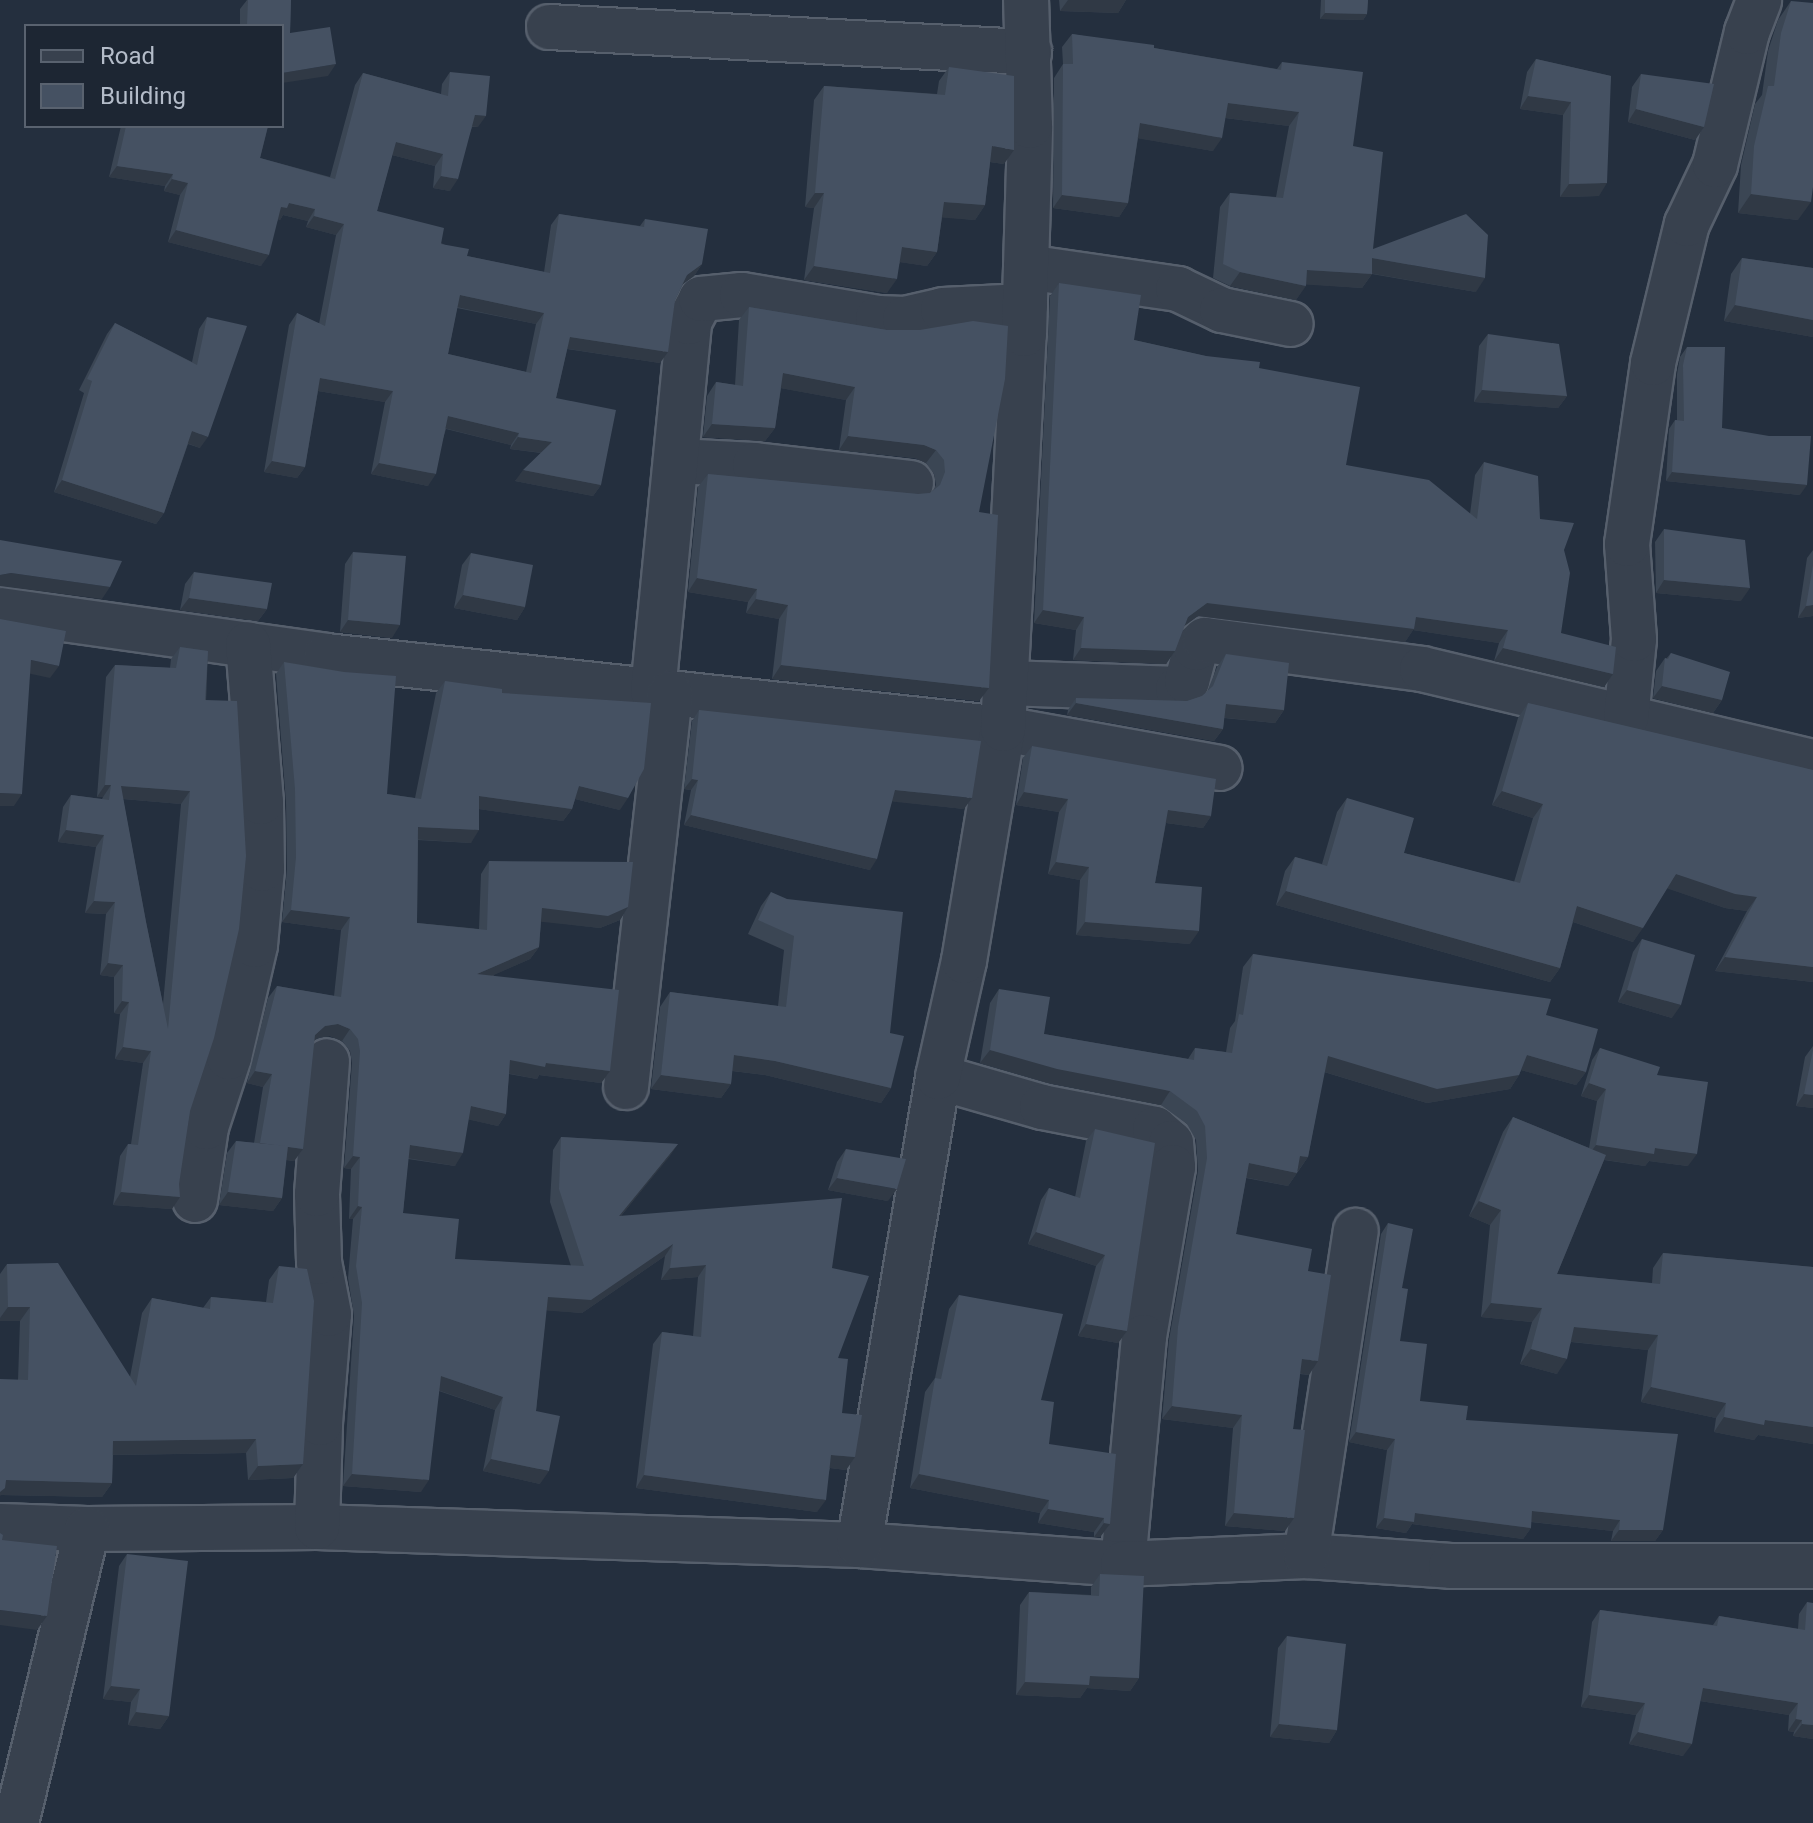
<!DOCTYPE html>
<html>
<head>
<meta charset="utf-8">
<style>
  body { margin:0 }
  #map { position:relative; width:1813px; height:1823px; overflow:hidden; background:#242f3e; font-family:Roboto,sans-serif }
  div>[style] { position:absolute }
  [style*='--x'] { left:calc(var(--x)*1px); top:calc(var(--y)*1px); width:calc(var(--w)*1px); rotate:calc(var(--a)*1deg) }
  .roads { filter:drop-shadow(2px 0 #565f6c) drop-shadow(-2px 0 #565f6c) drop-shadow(0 2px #565f6c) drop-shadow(0 -2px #565f6c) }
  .minor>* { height:44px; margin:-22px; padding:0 22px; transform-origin:22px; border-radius:22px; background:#38414e }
  .wall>* { inset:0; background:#3b4654 }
  .shaded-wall>* { inset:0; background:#303945 }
  .building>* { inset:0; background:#455162 }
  span { translate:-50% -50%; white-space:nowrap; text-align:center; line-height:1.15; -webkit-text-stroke:8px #1d2633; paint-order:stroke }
  .legend { position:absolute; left:24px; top:24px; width:260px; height:104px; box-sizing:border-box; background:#1d2633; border:2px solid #59626f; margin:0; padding:10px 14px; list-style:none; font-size:24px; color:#b4bcc9 }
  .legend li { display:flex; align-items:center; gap:16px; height:40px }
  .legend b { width:40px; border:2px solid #59626f }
</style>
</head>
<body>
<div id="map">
  <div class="roads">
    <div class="minor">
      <div style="--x:549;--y:27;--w:481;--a:3"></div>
      <div style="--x:1026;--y:267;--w:154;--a:8.2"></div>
      <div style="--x:1178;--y:289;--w:49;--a:25.5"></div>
      <div style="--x:1222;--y:310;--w:70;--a:11.5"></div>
      <div style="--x:676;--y:461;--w:79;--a:2.9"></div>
      <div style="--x:755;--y:465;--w:157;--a:6.6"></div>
      <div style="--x:0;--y:610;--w:329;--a:8"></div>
      <div style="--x:326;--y:656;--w:681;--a:6.15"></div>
      <div style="--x:1003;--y:729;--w:220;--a:10.2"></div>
      <div style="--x:1006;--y:683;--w:172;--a:2"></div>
      <div style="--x:1178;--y:689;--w:12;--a:-42"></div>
      <div style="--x:1187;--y:681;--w:34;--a:-75"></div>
      <div style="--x:1196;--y:648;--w:12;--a:-42"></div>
      <div style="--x:1205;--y:640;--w:219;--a:7.6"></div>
      <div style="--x:1422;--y:669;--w:402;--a:13.4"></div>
      <div style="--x:653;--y:691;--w:371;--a:-84.4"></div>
      <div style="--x:689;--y:322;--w:26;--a:-62"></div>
      <div style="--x:701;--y:299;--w:41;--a:-5.6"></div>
      <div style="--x:742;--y:295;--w:138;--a:9.6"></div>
      <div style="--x:878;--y:318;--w:27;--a:2"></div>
      <div style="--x:905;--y:319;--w:39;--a:-13"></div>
      <div style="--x:943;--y:310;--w:82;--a:-2.8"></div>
      <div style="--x:1626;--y:718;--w:79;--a:-84.2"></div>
      <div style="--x:1634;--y:639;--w:95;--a:-94.2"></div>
      <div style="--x:1627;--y:544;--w:183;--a:-81.8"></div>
      <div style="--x:1653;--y:363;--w:143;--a:-76.3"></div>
      <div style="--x:1687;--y:224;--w:65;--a:-64.6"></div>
      <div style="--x:1715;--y:165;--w:137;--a:-76.5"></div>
      <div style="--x:1747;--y:32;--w:34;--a:-69"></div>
      <div style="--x:938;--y:1077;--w:108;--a:16.1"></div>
      <div style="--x:1042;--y:1107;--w:115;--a:11"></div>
      <div style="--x:1155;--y:1129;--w:21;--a:41"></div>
      <div style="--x:1171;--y:1143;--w:24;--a:85"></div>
      <div style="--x:1173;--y:1167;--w:172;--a:99.7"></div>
      <div style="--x:1144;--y:1337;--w:228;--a:95.3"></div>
      <div style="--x:626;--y:1087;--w:396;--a:-83.6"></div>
      <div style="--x:195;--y:1200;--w:74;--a:-81.4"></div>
      <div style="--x:206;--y:1127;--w:74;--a:-71.8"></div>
      <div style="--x:229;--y:1057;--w:115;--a:-76.9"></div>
      <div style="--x:255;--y:945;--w:76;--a:-84.7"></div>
      <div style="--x:262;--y:869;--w:67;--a:-90.9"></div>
      <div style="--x:261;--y:802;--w:158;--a:-94.7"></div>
      <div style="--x:0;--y:1526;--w:87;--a:2"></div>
      <div style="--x:87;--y:1529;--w:230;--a:-0.5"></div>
      <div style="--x:317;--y:1527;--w:542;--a:1.9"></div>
      <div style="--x:859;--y:1545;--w:265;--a:4.1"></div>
      <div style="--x:1123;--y:1564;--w:183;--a:-2.5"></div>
      <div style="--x:1306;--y:1556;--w:145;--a:3.9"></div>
      <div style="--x:1451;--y:1566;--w:362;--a:0"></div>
      <div style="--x:317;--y:1527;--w:104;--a:-88.3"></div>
      <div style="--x:320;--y:1423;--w:109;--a:-85.3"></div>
      <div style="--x:329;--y:1314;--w:53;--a:-100.9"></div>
      <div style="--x:319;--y:1262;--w:68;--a:-91.7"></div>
      <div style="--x:317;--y:1194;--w:133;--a:-85.7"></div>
      <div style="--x:859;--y:1545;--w:475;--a:-80.4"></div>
      <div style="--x:938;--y:1077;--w:119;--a:-77.4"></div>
      <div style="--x:964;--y:961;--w:235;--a:-80.5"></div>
      <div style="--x:1003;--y:729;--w:396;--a:-87"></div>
      <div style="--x:1024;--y:334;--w:208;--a:-88.3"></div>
      <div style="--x:1030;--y:126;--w:126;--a:-91.8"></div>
      <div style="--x:1306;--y:1556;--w:329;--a:-81.3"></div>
      <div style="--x:16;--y:1823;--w:302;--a:-76.4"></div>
    </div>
  </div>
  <div class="wall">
    <div style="clip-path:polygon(247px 0,291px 0,290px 33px,328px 76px,282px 26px,240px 26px,240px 9px)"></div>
    <div style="clip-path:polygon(1059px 0,1126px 0,1118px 13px,1060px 11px)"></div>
    <div style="clip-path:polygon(1321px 0,1368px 0,1367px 14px,1363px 20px,1320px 19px)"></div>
    <div style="clip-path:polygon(1791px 1px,1798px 220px,1738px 213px,1741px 165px,1755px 104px,1762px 95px,1768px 51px,1778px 20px)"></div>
    <div style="clip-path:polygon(1072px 34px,1277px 69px,1282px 62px,1353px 146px,1373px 249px,1476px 292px,1372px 274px,1362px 288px,1306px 284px,1296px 300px,1230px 286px,1213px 278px,1220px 207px,1230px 193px,1276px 197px,1289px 126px,1225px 118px,1213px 151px,1138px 138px,1128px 203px,1119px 217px,1053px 208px,1054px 78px,1063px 64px,1062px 47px)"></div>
    <div style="clip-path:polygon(1536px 59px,1611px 76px,1599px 196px,1560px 197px,1563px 115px,1520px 109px,1527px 72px)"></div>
    <div style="clip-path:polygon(949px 67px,1004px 164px,990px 162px,985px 205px,975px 220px,942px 217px,937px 252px,927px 266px,900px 262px,887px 293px,804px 280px,814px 208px,805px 207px,814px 100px,824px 86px,937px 94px,939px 81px)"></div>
    <div style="clip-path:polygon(evenodd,450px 72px,478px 127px,472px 127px,450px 191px,433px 188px,435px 166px,392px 155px,377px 211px,467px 256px,544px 272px,551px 225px,559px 214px,640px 226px,645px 219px,702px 264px,694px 276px,683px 284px,675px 300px,660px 363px,567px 349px,556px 398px,601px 485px,593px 496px,515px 481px,541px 453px,510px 449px,511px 445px,446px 429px,428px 486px,371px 474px,385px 402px,318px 391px,305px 467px,297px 478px,264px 472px,289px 325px,297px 313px,319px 324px,336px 235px,306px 227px,308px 221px,283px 215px,280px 220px,278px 219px,261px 266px,168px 242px,180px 195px,164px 191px,165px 186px,109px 177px,121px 126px,268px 126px,260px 158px,330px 177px,355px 85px,363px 73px,441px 94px,442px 84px,450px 72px,457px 308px,536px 324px,526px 372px,448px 354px,457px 308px)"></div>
    <div style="clip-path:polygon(1641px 74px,1704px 127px,1695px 140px,1628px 122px,1632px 87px)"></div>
    <div style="clip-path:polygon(1742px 258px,1813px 268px,1813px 337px,1724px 321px,1731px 274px)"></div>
    <div style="clip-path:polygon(1059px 283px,1134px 340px,1259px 368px,1346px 465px,1470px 514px,1475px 475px,1484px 462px,1540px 519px,1564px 550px,1561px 633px,1613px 674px,1604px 687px,1494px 661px,1499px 643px,1413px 630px,1405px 642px,1198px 616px,1184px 626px,1175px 651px,1166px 664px,1073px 660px,1076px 630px,1034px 623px,1050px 296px)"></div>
    <div style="clip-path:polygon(749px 307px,887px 330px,979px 512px,979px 701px,772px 679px,779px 619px,746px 613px,748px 602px,688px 592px,698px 487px,708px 474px,918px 494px,930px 493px,934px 489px,936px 485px,934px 474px,926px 463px,915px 458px,839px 450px,846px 400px,781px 388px,775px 428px,765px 441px,703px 437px,707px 396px,716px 382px,735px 385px,739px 320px)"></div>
    <div style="clip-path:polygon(207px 317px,200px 448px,188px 444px,164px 513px,156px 524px,54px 492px,84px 393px,79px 390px,107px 334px,115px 323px,192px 362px,199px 329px)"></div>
    <div style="clip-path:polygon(1488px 334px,1567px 396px,1558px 408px,1474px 402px,1479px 346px)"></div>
    <div style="clip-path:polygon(1687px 347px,1722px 428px,1800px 495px,1666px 481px,1669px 429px,1675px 420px,1677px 420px,1677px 374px,1680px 357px)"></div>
    <div style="clip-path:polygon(1664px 529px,1741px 601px,1656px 593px,1655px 542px)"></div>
    <div style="clip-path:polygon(1813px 550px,1813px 616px,1798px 618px,1807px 558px)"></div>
    <div style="clip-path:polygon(353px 552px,392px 638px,340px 632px,345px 564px)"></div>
    <div style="clip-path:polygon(471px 553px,525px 607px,517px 620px,454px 608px,462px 565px)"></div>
    <div style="clip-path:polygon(194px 572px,267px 609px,258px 621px,180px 610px,185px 584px)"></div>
    <div style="clip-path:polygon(evenodd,180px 647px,208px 651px,190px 1111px,172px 1209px,113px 1205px,120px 1156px,128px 1144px,131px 1144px,143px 1063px,115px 1059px,120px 1014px,114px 1013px,114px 977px,100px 975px,106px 914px,85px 913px,96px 847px,58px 842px,63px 807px,71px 795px,102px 799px,103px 797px,97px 797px,106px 677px,115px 665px,170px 668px,171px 659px,180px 647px,123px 799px,181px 804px,163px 1004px,146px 922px,123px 799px)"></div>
    <div style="clip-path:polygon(1671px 653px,1722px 700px,1713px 713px,1653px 698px,1656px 671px,1665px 658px,1666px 659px)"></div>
    <div style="clip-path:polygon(1226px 654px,1284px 710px,1275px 723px,1224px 718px,1223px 729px,1214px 741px,1067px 715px,1068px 710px,1076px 698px,1187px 701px,1202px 696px,1207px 692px,1217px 667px)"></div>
    <div style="clip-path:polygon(284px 662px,387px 794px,415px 798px,436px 693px,445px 681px,502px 693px,620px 810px,575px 799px,572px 809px,563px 821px,479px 809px,471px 843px,418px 840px,417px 923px,479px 929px,481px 874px,489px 861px,628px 907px,620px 920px,600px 928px,541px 921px,539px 947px,530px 959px,493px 975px,610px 1071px,601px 1083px,539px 1075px,537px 1079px,509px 1074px,506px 1114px,498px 1126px,468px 1119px,455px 1166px,408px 1159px,403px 1213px,455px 1259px,571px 1266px,550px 1202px,553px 1150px,561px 1137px,678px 1144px,621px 1216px,832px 1268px,842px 1413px,855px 1457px,846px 1470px,830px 1468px,817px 1512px,636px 1488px,653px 1344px,662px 1332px,693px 1336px,698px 1277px,661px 1280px,665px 1256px,582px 1313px,546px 1310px,536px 1411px,540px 1484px,483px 1471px,495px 1410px,439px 1391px,421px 1492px,343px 1486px,354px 1316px,348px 1278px,353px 1219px,349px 1219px,351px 1169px,344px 1168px,352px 1063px,350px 1051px,342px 1041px,330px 1036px,317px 1038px,314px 1041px,303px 1149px,294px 1161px,286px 1160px,282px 1198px,273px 1211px,219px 1205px,227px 1153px,236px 1141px,254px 1143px,263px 1087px,247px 1083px,268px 998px,277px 986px,334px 996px,341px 930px,282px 922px,287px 869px,286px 802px,276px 674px)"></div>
    <div style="clip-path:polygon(1528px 703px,1813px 770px,1813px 982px,1715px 971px,1747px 911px,1725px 908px,1667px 888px,1633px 942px,1573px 922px,1560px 968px,1550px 982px,1276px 905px,1285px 871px,1295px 857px,1322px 864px,1337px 812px,1347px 798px,1404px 853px,1514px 882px,1533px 818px,1492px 805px,1518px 718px)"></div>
    <div style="clip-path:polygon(699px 710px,964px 809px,892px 801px,870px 870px,684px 825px,691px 790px,684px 789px,692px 721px)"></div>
    <div style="clip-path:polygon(1032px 746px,1211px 816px,1203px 828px,1166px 823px,1155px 883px,1190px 944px,1076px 935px,1080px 880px,1048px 874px,1059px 812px,1016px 805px,1023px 758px)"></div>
    <div style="clip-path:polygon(771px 892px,890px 1033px,891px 1088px,881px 1103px,765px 1075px,732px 1071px,731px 1084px,721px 1098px,651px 1089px,660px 1007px,670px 992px,778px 1006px,784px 950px,748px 934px,761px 906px)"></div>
    <div style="clip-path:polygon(1642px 939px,1672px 1018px,1618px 1002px,1633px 952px)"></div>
    <div style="clip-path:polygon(1253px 954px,1546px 1015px,1586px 1072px,1576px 1085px,1521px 1070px,1519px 1075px,1510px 1089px,1427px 1103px,1324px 1072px,1308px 1157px,1288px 1186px,1246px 1178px,1236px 1234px,1308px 1271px,1309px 1375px,1300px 1374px,1293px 1429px,1285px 1531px,1225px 1526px,1233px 1428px,1162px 1419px,1169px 1340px,1198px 1171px,1196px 1140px,1187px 1124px,1161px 1105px,1048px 1083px,980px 1063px,990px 1003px,999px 989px,1044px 1034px,1188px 1059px,1195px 1048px,1226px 1052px,1230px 1028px,1235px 1021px,1243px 967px)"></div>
    <div style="clip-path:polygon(1813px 1046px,1813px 1108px,1796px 1106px,1805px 1057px)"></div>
    <div style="clip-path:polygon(1600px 1048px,1657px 1075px,1688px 1166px,1649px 1161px,1645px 1166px,1604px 1160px,1557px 1274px,1652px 1283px,1653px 1268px,1663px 1253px,1813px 1267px,1813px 1444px,1758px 1435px,1754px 1440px,1714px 1432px,1716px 1418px,1641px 1402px,1648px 1350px,1571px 1342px,1557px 1374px,1520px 1364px,1532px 1322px,1481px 1317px,1490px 1225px,1469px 1216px,1503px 1132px,1513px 1117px,1589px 1148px,1597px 1101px,1581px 1096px,1592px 1060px)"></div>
    <div style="clip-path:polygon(1095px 1129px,1127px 1331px,1118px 1343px,1078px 1336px,1096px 1266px,1028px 1244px,1041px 1200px,1049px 1188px,1075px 1197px,1086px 1141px)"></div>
    <div style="clip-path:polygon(846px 1149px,888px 1201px,828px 1190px,837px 1162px)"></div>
    <div style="clip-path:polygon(1388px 1223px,1402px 1288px,1400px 1341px,1420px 1401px,1466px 1420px,1663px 1530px,1655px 1541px,1611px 1541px,1613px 1531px,1531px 1522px,1531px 1528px,1523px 1539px,1412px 1524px,1406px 1533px,1376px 1528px,1387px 1450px,1349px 1442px,1381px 1234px)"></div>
    <div style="clip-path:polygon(7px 1264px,130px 1377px,142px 1313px,152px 1298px,203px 1308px,211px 1297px,266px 1302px,269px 1280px,279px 1266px,303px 1464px,293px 1478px,248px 1480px,246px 1453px,113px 1455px,112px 1483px,102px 1497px,1px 1495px,18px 1380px,20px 1321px,0 1321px,0 1274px)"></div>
    <div style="clip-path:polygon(959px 1295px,1049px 1444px,1110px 1524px,1100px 1537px,1094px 1537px,1094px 1532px,1038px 1523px,1040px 1513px,910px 1488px,925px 1392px,935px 1378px,949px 1309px)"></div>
    <div style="clip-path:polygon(127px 1554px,169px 1716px,160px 1729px,128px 1725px,131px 1702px,103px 1699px,119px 1566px)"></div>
    <div style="clip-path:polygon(1100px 1574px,1139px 1678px,1130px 1691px,1087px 1688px,1080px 1698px,1016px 1695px,1020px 1605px,1029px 1592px,1091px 1595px,1091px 1587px)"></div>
    <div style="clip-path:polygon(1807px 1602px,1813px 1739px,1793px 1736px,1794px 1732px,1788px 1731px,1789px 1715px,1700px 1701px,1683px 1756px,1629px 1744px,1636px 1715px,1581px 1707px,1592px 1622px,1600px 1610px,1713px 1625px,1719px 1616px,1798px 1629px,1799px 1614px)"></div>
    <div style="clip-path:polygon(1287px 1636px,1337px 1730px,1329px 1743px,1270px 1737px,1278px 1648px)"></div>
  </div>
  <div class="shaded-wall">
    <div style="clip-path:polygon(1068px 0,1126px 0,1118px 13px,1060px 11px)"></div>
    <div style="clip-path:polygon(1325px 13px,1367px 14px,1363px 20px,1320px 19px)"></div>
    <div style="clip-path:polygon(336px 64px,328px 76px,282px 83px,282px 73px)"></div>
    <div style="clip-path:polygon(1528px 96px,1571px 102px,1563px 115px,1520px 109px)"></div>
    <div style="clip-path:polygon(1228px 103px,1299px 112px,1289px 126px,1218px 117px)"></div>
    <div style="clip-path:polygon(1636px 109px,1704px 127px,1695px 140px,1628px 122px)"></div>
    <div style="clip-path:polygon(475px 115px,486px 116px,478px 127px,467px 126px)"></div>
    <div style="clip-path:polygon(1140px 123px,1222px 138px,1213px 151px,1130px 137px)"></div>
    <div style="clip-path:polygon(396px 142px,443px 154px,435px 166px,388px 154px)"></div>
    <div style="clip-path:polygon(992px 146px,1014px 150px,1004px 164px,982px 161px)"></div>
    <div style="clip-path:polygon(117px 166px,173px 174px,165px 186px,109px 177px)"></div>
    <div style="clip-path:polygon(441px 176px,458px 179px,450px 191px,433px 188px)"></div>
    <div style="clip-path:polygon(172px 179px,188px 183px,180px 195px,164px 191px)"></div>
    <div style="clip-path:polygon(1607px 183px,1599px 196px,1560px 197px,1569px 184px)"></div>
    <div style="clip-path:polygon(815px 193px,824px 193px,814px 208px,805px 207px)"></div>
    <div style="clip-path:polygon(1751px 194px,1811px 202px,1798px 220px,1738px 213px)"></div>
    <div style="clip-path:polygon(1062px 195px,1128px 203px,1119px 217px,1053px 208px)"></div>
    <div style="clip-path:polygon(944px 202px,985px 205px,975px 220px,934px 217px)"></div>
    <div style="clip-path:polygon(289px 203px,315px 209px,308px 221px,283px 215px,280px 220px,273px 218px,281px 207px)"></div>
    <div style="clip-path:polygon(314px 216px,344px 224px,336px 235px,306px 227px)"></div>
    <div style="clip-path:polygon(176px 230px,269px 255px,261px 266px,168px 242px)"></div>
    <div style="clip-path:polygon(902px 247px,937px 252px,927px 266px,892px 261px)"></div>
    <div style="clip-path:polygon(1372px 258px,1485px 278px,1476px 292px,1363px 272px)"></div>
    <div style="clip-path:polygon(702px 264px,694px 276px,679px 287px,687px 275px)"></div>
    <div style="clip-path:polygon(814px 266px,897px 279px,887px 293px,804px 280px)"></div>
    <div style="clip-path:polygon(1307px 270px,1372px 274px,1362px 288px,1297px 284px)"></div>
    <div style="clip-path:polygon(1240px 272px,1306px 286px,1296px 300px,1230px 286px)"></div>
    <div style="clip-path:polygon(460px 295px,544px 313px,536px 324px,452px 306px)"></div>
    <div style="clip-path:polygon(1735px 305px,1813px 320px,1813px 337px,1724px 321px)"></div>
    <div style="clip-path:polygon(570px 337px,668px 352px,660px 363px,562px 348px)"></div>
    <div style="clip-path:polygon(783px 373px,855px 387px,846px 400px,774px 387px)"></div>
    <div style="clip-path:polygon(320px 378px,393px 391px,385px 402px,312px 390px)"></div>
    <div style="clip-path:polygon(1482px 390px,1567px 396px,1558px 408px,1474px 402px)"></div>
    <div style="clip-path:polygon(448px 416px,519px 433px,511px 445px,440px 427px)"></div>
    <div style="clip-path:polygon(712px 424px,775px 428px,765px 441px,703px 437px)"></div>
    <div style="clip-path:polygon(192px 431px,208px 437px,200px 448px,184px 442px)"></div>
    <div style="clip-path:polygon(848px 436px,924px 445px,936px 450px,926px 463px,915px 458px,839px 450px)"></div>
    <div style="clip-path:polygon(518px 437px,552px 442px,544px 453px,510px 449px)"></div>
    <div style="clip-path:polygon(272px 461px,305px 467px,297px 478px,264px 472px)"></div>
    <div style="clip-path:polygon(379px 463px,436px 474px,428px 486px,371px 474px)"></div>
    <div style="clip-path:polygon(523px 470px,601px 485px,593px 496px,515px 481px)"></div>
    <div style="clip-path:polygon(1672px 472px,1807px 485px,1800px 495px,1666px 481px)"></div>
    <div style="clip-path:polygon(62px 480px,164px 513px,156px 524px,54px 492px)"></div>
    <div style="clip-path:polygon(11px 573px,110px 587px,102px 599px,0 586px,0 575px)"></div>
    <div style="clip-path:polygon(697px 578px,757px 589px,748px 602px,688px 592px)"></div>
    <div style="clip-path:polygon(1664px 580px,1750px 588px,1741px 601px,1656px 593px)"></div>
    <div style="clip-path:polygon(463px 595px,525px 607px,517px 620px,454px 608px)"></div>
    <div style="clip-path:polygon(189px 598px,267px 609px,258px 621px,180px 610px)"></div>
    <div style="clip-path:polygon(756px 599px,788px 605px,779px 619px,746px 613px)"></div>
    <div style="clip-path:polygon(1207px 603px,1416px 617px,1508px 630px,1499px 643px,1413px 630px,1405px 642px,1198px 616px,1179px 630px,1188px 617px)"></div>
    <div style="clip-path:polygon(1813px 605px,1813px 616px,1798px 618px,1806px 606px)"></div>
    <div style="clip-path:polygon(1043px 610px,1084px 617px,1076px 630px,1034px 623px)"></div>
    <div style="clip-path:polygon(348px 620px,400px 625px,392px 638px,340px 632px)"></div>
    <div style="clip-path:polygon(1081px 648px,1175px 651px,1166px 664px,1073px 660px)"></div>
    <div style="clip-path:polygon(1503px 648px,1613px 674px,1604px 687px,1494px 661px)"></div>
    <div style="clip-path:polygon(31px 660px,59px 666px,50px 678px,22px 672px)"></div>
    <div style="clip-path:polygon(781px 665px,989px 688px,979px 701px,772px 679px)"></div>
    <div style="clip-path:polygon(1662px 686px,1722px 700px,1713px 713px,1653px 698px)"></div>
    <div style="clip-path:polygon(1076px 703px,1223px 729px,1214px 741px,1067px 715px)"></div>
    <div style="clip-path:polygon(1226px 704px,1284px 710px,1275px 723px,1217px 717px)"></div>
    <div style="clip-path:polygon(692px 779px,698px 780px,691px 790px,684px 789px)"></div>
    <div style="clip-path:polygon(105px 785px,111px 785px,103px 797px,97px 797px)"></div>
    <div style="clip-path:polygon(121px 786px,190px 791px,181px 804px,112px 798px)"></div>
    <div style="clip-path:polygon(579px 786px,628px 798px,620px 810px,571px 798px)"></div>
    <div style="clip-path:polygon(895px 790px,972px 798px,964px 809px,887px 801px)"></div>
    <div style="clip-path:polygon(1502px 791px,1543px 804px,1533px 818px,1492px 805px)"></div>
    <div style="clip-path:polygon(1024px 792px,1068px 799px,1059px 812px,1016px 805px)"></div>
    <div style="clip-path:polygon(0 793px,22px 794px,14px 806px,0 806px)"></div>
    <div style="clip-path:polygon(479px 796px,572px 809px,563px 821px,471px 808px)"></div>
    <div style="clip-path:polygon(1168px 810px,1211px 816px,1203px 828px,1159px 822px)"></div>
    <div style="clip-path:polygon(691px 815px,877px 859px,870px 870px,684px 825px)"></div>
    <div style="clip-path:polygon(418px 827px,479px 830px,471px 843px,410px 839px)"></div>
    <div style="clip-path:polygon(66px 830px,104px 835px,96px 847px,58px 842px)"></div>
    <div style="clip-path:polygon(1056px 862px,1089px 867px,1080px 880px,1048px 874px)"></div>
    <div style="clip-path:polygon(1676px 874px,1757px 897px,1747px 911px,1725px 908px,1666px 888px)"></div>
    <div style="clip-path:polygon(1286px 891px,1560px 968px,1550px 982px,1276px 905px)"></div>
    <div style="clip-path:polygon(94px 901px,115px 902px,106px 914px,85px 913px)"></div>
    <div style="clip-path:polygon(1577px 906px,1643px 928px,1633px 942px,1567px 920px)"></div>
    <div style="clip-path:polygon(628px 907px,620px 920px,600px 928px,534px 921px,542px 908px)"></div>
    <div style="clip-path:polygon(291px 910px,350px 917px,341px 930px,282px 922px)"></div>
    <div style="clip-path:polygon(1085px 922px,1199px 931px,1190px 944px,1076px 935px)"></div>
    <div style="clip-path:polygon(539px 947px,530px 959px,469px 986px,477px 974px)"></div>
    <div style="clip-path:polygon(1725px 957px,1813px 967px,1813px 982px,1715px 971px)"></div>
    <div style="clip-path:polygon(108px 963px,123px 965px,114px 977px,100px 975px)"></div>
    <div style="clip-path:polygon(1627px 990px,1681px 1005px,1672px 1018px,1618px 1002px)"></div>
    <div style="clip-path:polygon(122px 1001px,129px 1002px,120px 1014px,114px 1013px)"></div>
    <div style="clip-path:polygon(338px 1024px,350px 1029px,342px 1041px,330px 1036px,317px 1038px,306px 1048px,315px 1035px,325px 1026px)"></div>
    <div style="clip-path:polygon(123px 1047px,151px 1051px,143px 1063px,115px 1059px)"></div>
    <div style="clip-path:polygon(990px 1050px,1170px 1091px,1161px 1105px,1048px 1083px,980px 1063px)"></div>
    <div style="clip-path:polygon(734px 1055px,775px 1061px,891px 1088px,881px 1103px,765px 1075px,724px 1070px)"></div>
    <div style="clip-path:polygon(1527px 1055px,1586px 1072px,1576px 1085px,1517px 1069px)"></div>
    <div style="clip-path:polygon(1328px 1056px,1519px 1075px,1510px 1089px,1427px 1103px,1318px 1070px)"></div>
    <div style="clip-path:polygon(510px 1060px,546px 1063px,610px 1071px,601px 1083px,539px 1075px,537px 1079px,501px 1072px)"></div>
    <div style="clip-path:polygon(255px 1071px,272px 1074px,263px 1087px,247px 1083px)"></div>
    <div style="clip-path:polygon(661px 1075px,731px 1084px,721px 1098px,651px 1089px)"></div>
    <div style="clip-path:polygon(1589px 1083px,1606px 1089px,1597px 1101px,1581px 1096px)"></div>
    <div style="clip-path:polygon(1804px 1094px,1813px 1095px,1813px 1108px,1796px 1106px)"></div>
    <div style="clip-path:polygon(471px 1106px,506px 1114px,498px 1126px,462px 1118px)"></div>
    <div style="clip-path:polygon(260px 1143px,303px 1149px,294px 1161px,252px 1155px)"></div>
    <div style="clip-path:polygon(678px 1144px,670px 1156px,611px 1228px,619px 1216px)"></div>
    <div style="clip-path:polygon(410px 1145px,463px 1153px,455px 1166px,401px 1157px)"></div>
    <div style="clip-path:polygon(1596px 1145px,1655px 1148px,1697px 1154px,1688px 1166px,1649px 1161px,1645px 1166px,1587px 1157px)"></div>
    <div style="clip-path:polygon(353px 1156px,360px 1157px,351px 1169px,344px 1168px)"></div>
    <div style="clip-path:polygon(1300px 1156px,1308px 1157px,1298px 1171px,1291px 1169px)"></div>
    <div style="clip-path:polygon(1249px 1163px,1297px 1173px,1288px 1186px,1239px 1176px)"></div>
    <div style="clip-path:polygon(837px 1178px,897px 1189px,888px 1201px,828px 1190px)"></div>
    <div style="clip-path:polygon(121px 1192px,180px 1197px,172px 1209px,113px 1205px)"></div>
    <div style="clip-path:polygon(228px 1192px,282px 1198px,273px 1211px,219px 1205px)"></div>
    <div style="clip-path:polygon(1479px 1201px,1501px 1210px,1490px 1225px,1469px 1216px)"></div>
    <div style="clip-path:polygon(358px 1206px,362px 1207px,353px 1219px,349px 1219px)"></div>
    <div style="clip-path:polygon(1036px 1232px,1105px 1255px,1096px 1266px,1028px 1244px)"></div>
    <div style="clip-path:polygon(673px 1244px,665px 1256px,582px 1313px,539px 1310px,548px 1297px)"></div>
    <div style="clip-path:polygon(706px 1265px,698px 1277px,661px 1280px,670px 1268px)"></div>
    <div style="clip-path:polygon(1491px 1303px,1542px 1308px,1532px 1322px,1481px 1317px)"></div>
    <div style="clip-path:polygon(8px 1307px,30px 1307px,20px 1321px,0 1321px,0 1318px)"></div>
    <div style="clip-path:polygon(1086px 1324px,1127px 1331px,1118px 1343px,1078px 1336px)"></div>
    <div style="clip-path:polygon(1574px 1327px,1658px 1335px,1648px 1350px,1564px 1341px)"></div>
    <div style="clip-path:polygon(1531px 1349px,1567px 1359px,1557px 1374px,1520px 1364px)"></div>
    <div style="clip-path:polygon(1302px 1359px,1318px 1361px,1309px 1375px,1292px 1372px)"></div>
    <div style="clip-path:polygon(441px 1376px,503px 1397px,495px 1410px,432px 1388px)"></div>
    <div style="clip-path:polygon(1651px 1387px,1726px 1403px,1716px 1418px,1641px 1402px)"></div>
    <div style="clip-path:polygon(1172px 1406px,1242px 1415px,1233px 1428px,1162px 1419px)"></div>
    <div style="clip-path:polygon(1724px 1417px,1765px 1420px,1813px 1427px,1813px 1444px,1758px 1435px,1754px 1440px,1714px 1432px)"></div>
    <div style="clip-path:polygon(1356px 1432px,1395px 1439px,1387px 1450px,1349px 1442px)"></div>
    <div style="clip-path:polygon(256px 1439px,246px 1453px,103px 1455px,113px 1441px)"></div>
    <div style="clip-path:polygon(831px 1455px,855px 1457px,846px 1470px,822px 1467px)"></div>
    <div style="clip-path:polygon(491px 1459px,549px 1471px,540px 1484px,483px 1471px)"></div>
    <div style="clip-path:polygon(303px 1464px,293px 1478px,248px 1480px,258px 1466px)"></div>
    <div style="clip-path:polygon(352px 1474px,429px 1480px,421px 1492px,343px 1486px)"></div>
    <div style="clip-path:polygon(919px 1474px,1049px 1500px,1040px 1513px,910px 1488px)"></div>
    <div style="clip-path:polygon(644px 1475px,826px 1500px,817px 1512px,636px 1488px)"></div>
    <div style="clip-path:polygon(6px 1480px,112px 1483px,102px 1497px,1px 1495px,0 1496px,0 1488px)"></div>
    <div style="clip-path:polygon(1048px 1509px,1104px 1518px,1094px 1532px,1038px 1523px)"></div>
    <div style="clip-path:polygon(1532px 1511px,1620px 1520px,1613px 1531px,1524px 1521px)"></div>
    <div style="clip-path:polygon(1234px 1513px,1294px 1518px,1285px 1531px,1225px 1526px)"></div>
    <div style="clip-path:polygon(1415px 1513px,1531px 1528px,1523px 1539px,1412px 1524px,1406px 1533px,1376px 1528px,1384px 1518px)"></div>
    <div style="clip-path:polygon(1104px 1523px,1110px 1524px,1100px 1537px,1094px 1537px)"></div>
    <div style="clip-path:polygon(1619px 1530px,1663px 1530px,1655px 1541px,1611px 1541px)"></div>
    <div style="clip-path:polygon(0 1610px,47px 1616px,37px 1630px,0 1625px)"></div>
    <div style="clip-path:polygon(1090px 1676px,1139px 1678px,1130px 1691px,1087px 1688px,1080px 1698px,1016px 1695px,1025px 1682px)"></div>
    <div style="clip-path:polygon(111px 1686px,140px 1689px,131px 1702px,103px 1699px)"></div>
    <div style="clip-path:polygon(1703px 1688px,1798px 1703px,1789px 1715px,1694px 1700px)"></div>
    <div style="clip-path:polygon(1589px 1695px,1645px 1703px,1636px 1715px,1581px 1707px)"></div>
    <div style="clip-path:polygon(136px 1712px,169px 1716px,160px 1729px,128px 1725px)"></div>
    <div style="clip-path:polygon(1796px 1719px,1802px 1720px,1794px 1732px,1788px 1731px)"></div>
    <div style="clip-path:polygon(1279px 1724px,1337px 1730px,1329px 1743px,1270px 1737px)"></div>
    <div style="clip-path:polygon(1802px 1724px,1813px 1725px,1813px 1739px,1793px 1736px)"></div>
    <div style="clip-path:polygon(1638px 1732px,1692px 1744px,1683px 1756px,1629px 1744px)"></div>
  </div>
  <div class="building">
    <div style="clip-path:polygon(248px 0,291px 0,290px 33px,330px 27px,336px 64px,282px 73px,282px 26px,247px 26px)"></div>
    <div style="clip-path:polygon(1325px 0,1368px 0,1367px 14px,1325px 13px)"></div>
    <div style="clip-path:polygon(1791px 1px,1813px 3px,1813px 187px,1811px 202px,1751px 194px,1754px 146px,1768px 86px,1774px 86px,1781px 33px)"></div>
    <div style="clip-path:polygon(1072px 34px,1154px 45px,1154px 48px,1281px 70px,1282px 62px,1363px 72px,1353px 146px,1383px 152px,1373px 249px,1466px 214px,1488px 235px,1485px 278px,1372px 258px,1372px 274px,1307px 270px,1306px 286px,1240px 272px,1223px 264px,1230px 193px,1283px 198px,1299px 112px,1228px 103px,1222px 138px,1140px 123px,1128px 203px,1062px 195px,1063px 64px,1073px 64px)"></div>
    <div style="clip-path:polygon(1536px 59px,1611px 76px,1607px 183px,1569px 184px,1571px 102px,1528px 96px)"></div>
    <div style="clip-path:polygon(949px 67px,1014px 76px,1014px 150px,992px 146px,985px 205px,944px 202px,937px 252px,902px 247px,897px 279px,814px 266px,824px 193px,815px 193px,824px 86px,945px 95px)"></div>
    <div style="clip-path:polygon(evenodd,450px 72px,490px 76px,486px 116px,475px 115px,458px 179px,441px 176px,443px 154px,396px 142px,377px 211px,444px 228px,441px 244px,469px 249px,467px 256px,550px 273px,559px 214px,644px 227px,645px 219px,708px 229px,702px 264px,687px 275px,675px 300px,668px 352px,570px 337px,556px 398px,616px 410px,601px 485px,523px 470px,552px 442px,518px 437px,519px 433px,448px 416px,436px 474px,379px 463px,393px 391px,320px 378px,305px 467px,272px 461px,297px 313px,325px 326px,344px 224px,314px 216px,315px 209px,289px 203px,287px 208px,281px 207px,269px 255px,176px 230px,188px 183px,172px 179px,173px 174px,117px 166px,126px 126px,268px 126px,260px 158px,335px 179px,363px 73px,448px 96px,450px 72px,460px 295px,544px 313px,531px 373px,448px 354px,460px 295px)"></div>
    <div style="clip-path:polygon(1641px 74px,1714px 84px,1704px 127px,1636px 109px)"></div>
    <div style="clip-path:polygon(1742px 258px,1813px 268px,1813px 320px,1735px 305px)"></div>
    <div style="clip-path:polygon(1059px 283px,1141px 295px,1134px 340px,1206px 356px,1260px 362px,1259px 368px,1360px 387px,1346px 465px,1429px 480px,1477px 519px,1484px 462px,1538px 476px,1540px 519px,1574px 523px,1564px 550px,1570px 573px,1561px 633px,1616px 647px,1613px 674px,1503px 648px,1508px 630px,1416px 617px,1414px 629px,1207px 603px,1188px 617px,1175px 651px,1081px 648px,1084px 617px,1043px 610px)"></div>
    <div style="clip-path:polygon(749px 307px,887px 330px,920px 330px,973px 321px,1008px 326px,1005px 379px,979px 512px,998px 515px,989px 688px,781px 665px,788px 605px,756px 599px,757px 589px,697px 578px,708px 474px,918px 494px,930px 493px,940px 485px,945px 472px,944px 460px,936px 450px,924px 445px,848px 436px,855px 387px,783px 373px,775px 428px,712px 424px,716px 382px,743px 386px)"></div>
    <div style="clip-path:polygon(207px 317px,247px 326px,208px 437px,192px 431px,164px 513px,62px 480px,92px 381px,87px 379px,115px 323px,197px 365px)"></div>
    <div style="clip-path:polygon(1488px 334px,1559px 344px,1567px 396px,1482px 390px)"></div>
    <div style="clip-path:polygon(1687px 347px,1725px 347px,1722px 428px,1769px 436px,1811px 436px,1807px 485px,1672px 472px,1675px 420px,1684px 421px,1683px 365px)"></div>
    <div style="clip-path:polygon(1664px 529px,1745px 540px,1750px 588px,1664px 580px)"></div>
    <div style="clip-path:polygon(0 540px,122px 561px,110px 587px,11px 573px,0 575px)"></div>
    <div style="clip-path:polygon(353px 552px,406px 556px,400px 625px,348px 620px)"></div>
    <div style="clip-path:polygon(471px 553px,533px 565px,525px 607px,463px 595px)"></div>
    <div style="clip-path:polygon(1813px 565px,1813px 605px,1806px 606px)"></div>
    <div style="clip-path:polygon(194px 572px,272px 583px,267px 609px,189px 598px)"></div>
    <div style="clip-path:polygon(0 619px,66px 631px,59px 666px,31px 660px,22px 794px,0 793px)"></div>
    <div style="clip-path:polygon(evenodd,180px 647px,208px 651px,205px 700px,237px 701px,246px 856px,239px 929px,214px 1038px,190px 1111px,179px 1184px,180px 1197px,121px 1192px,128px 1144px,138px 1145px,151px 1051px,123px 1047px,129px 1002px,122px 1001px,123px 965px,108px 963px,115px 902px,94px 901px,104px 835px,66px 830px,71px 795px,109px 800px,111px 785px,105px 785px,115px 665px,176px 668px,180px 647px,121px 786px,190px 791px,168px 1029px,146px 922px,121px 786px)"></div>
    <div style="clip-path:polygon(1671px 653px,1730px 672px,1722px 700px,1662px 686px,1665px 658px,1668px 659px)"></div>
    <div style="clip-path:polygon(1226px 654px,1289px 663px,1284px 710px,1226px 704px,1223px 729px,1076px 703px,1076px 698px,1187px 701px,1202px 696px,1213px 686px)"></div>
    <div style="clip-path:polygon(284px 662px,344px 672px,396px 676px,387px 794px,421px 799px,445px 681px,502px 689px,502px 693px,651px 703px,644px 769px,628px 798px,579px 786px,572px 809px,479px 796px,479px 830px,418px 827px,417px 923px,487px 930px,489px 861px,633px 862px,628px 907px,608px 916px,542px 908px,539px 947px,477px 974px,619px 990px,610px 1071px,546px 1063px,545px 1067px,510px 1060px,506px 1114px,471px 1106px,463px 1153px,410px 1145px,403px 1213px,459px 1219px,455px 1259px,584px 1266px,559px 1189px,561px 1137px,678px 1144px,619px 1216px,842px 1198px,832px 1268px,869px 1276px,838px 1358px,848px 1359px,842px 1413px,862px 1415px,855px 1457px,831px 1455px,826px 1500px,644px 1475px,662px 1332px,701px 1337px,706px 1265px,670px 1268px,673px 1244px,591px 1300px,548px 1297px,536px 1411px,560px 1416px,549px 1471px,491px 1459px,503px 1397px,441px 1376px,429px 1480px,352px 1474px,362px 1303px,356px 1266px,362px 1207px,358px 1206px,360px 1157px,353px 1156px,360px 1051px,358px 1039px,350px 1029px,338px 1024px,325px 1026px,315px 1035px,303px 1149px,260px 1143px,272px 1074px,255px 1071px,277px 986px,341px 997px,350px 917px,291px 910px,296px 857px,295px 789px)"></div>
    <div style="clip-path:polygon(1528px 703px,1813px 770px,1813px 967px,1725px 957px,1757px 897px,1735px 894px,1676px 874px,1643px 928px,1577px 906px,1560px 968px,1286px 891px,1295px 857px,1327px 866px,1347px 798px,1414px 818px,1404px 853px,1520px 883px,1543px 804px,1502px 791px)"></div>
    <div style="clip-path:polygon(699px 710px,981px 741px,972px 798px,895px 790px,877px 859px,691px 815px,698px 780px,692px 779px)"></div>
    <div style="clip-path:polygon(1032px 746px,1216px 779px,1211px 816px,1168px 810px,1155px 883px,1202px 887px,1199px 931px,1085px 922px,1089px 867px,1056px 862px,1068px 799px,1024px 792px)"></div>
    <div style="clip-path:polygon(771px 892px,787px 899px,903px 912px,890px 1033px,904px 1036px,891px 1088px,775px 1061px,734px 1055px,731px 1084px,661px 1075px,670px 992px,786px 1007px,794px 936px,758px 920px)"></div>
    <div style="clip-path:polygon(1642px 939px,1695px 955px,1681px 1005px,1627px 990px)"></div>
    <div style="clip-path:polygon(1253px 954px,1551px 999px,1546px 1015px,1598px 1029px,1586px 1072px,1527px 1055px,1519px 1075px,1437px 1089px,1328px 1056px,1308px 1157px,1300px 1156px,1297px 1173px,1249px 1163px,1236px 1234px,1312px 1249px,1308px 1271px,1331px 1275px,1318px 1361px,1302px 1359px,1293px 1429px,1305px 1430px,1294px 1518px,1234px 1513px,1242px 1415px,1172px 1406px,1178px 1327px,1207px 1158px,1205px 1126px,1197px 1111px,1170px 1091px,1057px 1069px,990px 1050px,999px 989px,1050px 997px,1044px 1034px,1194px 1060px,1195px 1048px,1232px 1053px,1239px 1014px,1243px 1015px)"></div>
    <div style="clip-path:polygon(1600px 1048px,1660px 1067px,1657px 1075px,1708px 1082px,1697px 1154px,1655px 1148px,1654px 1154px,1596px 1145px,1606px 1089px,1589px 1083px)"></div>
    <div style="clip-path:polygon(1813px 1050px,1813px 1095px,1804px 1094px)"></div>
    <div style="clip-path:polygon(1513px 1117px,1606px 1155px,1557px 1274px,1660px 1284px,1663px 1253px,1813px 1267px,1813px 1427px,1765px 1420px,1764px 1425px,1724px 1417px,1726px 1403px,1651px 1387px,1658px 1335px,1574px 1327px,1567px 1359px,1531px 1349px,1542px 1308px,1491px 1303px,1501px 1210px,1479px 1201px)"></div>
    <div style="clip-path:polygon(1095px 1129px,1155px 1143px,1127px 1331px,1086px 1324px,1105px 1255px,1036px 1232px,1049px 1188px,1080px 1198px)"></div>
    <div style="clip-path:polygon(236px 1141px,288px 1146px,282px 1198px,228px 1192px)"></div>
    <div style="clip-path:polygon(846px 1149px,906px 1159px,897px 1189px,837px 1178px)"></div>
    <div style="clip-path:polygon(1388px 1223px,1413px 1229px,1402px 1288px,1408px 1289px,1400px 1341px,1427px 1344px,1420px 1401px,1468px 1406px,1466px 1420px,1678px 1434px,1663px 1530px,1619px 1530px,1620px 1520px,1532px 1511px,1531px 1528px,1415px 1513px,1414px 1522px,1384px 1518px,1395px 1439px,1356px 1432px)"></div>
    <div style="clip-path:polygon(58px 1263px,136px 1386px,152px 1298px,210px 1309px,211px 1297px,273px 1303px,279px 1266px,307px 1269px,314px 1301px,303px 1464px,258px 1466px,256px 1439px,113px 1441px,112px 1483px,6px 1480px,5px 1488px,0 1492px,0 1379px,28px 1380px,30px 1307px,8px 1307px,7px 1264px)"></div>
    <div style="clip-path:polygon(959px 1295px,1063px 1314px,1041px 1400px,1054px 1402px,1049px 1444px,1116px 1454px,1110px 1524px,1104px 1523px,1104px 1518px,1048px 1509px,1049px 1500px,919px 1474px,935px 1378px,941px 1379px)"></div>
    <div style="clip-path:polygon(0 1533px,3px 1535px,2px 1540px,57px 1546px,47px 1616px,0 1610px)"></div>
    <div style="clip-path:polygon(127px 1554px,188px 1561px,169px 1716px,136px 1712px,140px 1689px,111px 1686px)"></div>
    <div style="clip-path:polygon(1100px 1574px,1144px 1576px,1139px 1678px,1090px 1676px,1089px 1685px,1025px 1682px,1029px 1592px,1099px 1596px)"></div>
    <div style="clip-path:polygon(1807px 1602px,1813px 1603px,1813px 1725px,1802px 1724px,1802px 1720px,1796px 1719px,1798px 1703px,1703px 1688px,1692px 1744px,1638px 1732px,1645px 1703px,1589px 1695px,1600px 1610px,1717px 1626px,1719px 1616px,1805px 1630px)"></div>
    <div style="clip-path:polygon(1287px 1636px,1346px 1644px,1337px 1730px,1279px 1724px)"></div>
  </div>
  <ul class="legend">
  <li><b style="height:10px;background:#38414e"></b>Road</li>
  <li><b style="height:22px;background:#455162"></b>Building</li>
  </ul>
</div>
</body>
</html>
